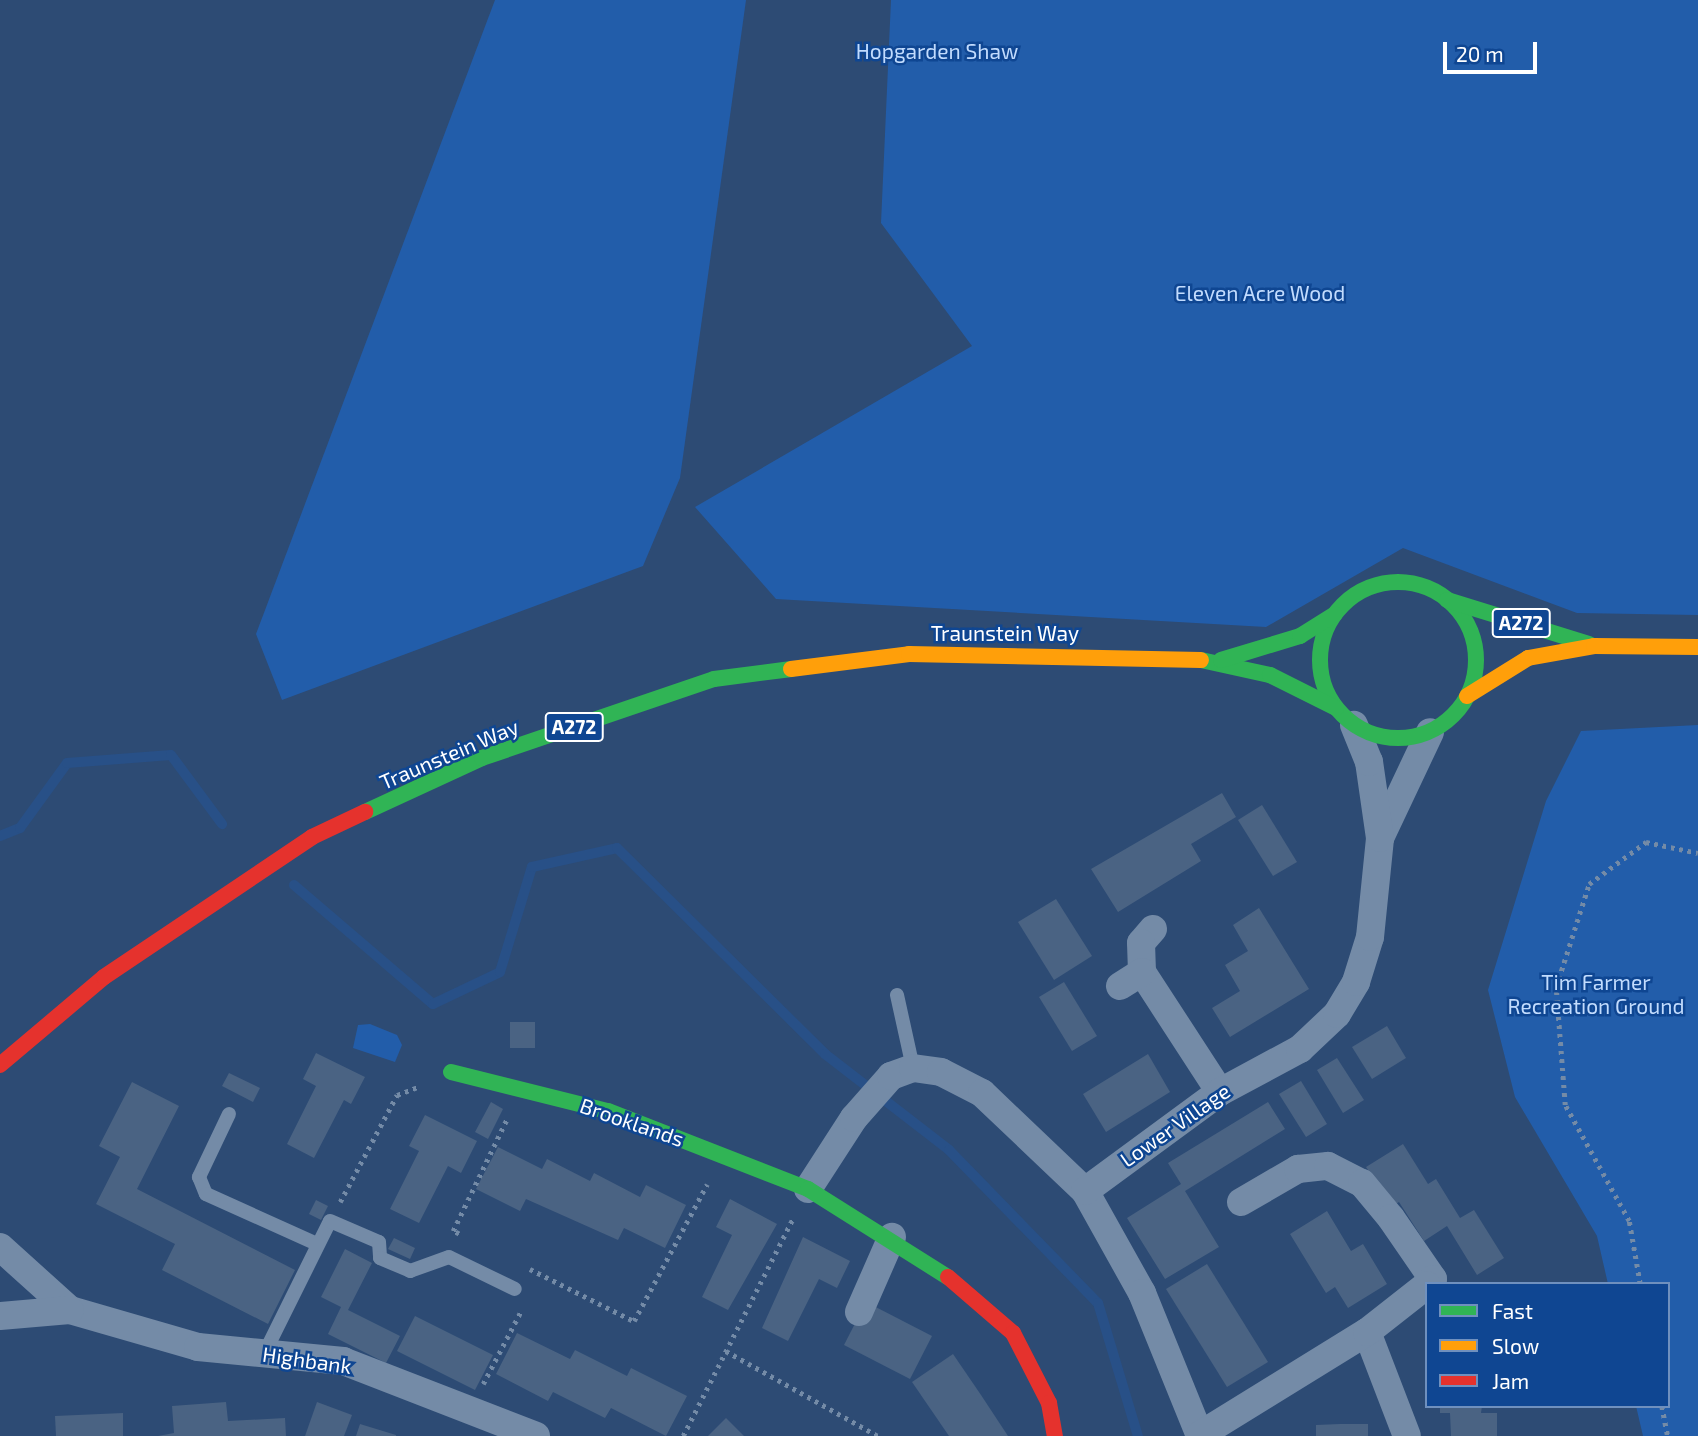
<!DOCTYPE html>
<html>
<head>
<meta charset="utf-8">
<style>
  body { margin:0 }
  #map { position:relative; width:1698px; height:1436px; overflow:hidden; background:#2d4b74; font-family:"Exo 2",sans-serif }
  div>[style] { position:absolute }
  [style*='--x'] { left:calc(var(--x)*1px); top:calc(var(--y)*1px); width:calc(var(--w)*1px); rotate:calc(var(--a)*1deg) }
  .green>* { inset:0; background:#225daa }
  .stream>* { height:10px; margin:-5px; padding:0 5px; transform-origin:5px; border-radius:5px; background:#285087 }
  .building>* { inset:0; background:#4a6383 }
  .path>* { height:4.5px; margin-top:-2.25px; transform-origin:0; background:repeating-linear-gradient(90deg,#748ba7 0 3.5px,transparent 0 8.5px) }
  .lane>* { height:14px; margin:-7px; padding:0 7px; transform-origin:7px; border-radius:7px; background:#748ba7 }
  .street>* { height:28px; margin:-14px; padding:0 14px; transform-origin:14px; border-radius:14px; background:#748ba7 }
  .fast>* { height:16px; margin:-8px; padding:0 8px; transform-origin:8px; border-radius:8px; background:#30b455 }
  .fast>.ring { margin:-8px; padding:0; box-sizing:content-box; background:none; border:16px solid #30b455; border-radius:50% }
  .slow>* { height:16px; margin:-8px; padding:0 8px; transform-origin:8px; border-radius:8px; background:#ff9f0a }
  .jam>* { height:16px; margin:-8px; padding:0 8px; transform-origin:8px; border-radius:8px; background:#e5322d }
  span { translate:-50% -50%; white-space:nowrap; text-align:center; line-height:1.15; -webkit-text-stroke:5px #0f4692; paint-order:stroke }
  .shield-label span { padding:2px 5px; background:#0f4692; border:2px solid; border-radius:5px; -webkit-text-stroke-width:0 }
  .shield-label { font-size:19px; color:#fff; font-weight:700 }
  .park-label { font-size:21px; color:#c2dcfe }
  .street-label { font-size:21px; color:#fff }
  .legend { position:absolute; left:1425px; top:1282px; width:245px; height:126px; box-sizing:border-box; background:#0f4692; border:2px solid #6f90be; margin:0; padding:9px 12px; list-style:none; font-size:21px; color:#fff }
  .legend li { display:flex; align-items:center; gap:14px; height:35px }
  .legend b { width:35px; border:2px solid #6f90be }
  .scale { position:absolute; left:1443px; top:42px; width:94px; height:32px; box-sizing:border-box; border:4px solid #fff; border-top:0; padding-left:9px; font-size:21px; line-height:24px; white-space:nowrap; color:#fff; -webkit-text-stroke:5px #0f4692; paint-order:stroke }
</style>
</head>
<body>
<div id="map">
  <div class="green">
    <div style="clip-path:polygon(495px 0,746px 0,680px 478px,643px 566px,282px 700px,256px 634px)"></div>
    <div style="clip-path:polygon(891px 0,1698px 0,1698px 615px,1577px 613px,1403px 548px,1266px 627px,776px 599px,695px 507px,972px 346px,881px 223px)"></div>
    <div style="clip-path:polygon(1698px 725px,1698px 1436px,1643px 1436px,1636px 1406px,1668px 1406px,1668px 1284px,1608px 1284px,1597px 1236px,1515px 1097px,1488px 990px,1546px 801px,1581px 731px)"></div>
    <div style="clip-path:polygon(370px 1024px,397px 1035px,402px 1045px,395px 1062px,353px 1048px,358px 1025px)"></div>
  </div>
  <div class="stream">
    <div style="--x:0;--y:836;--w:22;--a:-22"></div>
    <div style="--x:20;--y:828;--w:80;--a:-54.1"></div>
    <div style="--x:67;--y:763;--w:104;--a:-4.4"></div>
    <div style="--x:171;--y:755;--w:86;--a:53.5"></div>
    <div style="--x:294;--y:885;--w:183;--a:40.6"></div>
    <div style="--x:433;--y:1004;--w:74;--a:-25.5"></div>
    <div style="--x:500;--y:972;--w:110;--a:-73.1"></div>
    <div style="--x:532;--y:867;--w:87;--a:-12.6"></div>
    <div style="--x:617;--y:848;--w:293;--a:44.7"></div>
    <div style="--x:825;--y:1054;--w:157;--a:37.7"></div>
    <div style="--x:949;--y:1150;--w:214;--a:45.8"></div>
    <div style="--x:1098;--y:1303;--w:139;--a:73.3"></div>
  </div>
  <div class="building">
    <div style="clip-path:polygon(1222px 793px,1236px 817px,1191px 844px,1201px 861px,1118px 912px,1091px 869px)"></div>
    <div style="clip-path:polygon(1262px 805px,1297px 862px,1273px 876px,1238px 820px)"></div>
    <div style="clip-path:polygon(1056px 899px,1092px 956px,1054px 980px,1018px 922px)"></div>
    <div style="clip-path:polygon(1259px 908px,1309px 989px,1230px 1037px,1212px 1008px,1240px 991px,1225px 965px,1248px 951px,1233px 925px)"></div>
    <div style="clip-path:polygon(1064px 982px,1097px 1036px,1072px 1051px,1039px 997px)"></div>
    <div style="clip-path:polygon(510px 1022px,535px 1022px,535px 1048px,510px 1048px)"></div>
    <div style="clip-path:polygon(1387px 1026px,1406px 1058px,1372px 1079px,1352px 1047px)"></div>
    <div style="clip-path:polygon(316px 1053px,365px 1077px,351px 1104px,344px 1100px,314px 1158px,287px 1144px,316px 1086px,303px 1079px)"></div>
    <div style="clip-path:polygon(1148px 1054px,1170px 1092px,1106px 1132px,1083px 1094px)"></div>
    <div style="clip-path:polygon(1337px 1058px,1364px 1100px,1343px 1113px,1317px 1070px)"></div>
    <div style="clip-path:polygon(229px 1073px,260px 1088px,253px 1102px,222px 1086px)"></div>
    <div style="clip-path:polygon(1301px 1081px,1327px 1124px,1306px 1137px,1279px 1094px)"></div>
    <div style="clip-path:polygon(132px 1082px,179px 1106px,137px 1189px,295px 1270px,268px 1324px,162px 1270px,175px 1244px,96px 1204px,120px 1157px,99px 1146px)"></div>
    <div style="clip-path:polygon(491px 1102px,503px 1109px,488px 1139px,475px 1132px)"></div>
    <div style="clip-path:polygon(1268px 1102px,1285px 1129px,1185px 1191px,1219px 1247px,1165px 1279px,1127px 1218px,1181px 1184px,1168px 1163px)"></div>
    <div style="clip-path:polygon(425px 1115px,477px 1141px,461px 1173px,448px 1166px,419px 1223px,390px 1209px,419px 1151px,409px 1146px)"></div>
    <div style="clip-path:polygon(1403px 1144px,1428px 1184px,1436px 1179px,1460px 1218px,1474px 1210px,1504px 1258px,1477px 1275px,1447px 1226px,1424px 1241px,1399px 1202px,1391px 1207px,1366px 1167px)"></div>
    <div style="clip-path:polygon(498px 1147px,542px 1169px,547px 1159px,590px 1181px,594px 1173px,640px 1197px,646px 1185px,686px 1205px,665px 1248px,624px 1228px,618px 1240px,526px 1199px,520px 1211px,476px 1189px)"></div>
    <div style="clip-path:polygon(730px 1199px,777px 1224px,728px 1310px,702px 1297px,732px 1235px,716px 1227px)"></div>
    <div style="clip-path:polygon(316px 1200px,328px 1206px,321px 1220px,309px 1214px)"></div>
    <div style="clip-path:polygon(1327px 1211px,1351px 1251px,1363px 1244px,1387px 1284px,1348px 1308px,1335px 1287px,1326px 1293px,1290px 1234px)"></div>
    <div style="clip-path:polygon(803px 1237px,850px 1261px,837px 1288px,819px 1279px,788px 1341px,762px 1328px)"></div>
    <div style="clip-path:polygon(394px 1238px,415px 1248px,410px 1259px,388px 1249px)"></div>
    <div style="clip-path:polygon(345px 1249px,372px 1263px,348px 1310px,400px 1336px,386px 1363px,328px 1334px,341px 1307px,321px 1297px)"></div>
    <div style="clip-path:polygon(1207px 1264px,1268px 1362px,1227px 1387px,1166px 1289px)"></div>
    <div style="clip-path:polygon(866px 1302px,932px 1336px,910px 1379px,844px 1345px)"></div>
    <div style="clip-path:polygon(415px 1316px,493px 1355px,475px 1390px,397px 1351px)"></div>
    <div style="clip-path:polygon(517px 1333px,570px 1359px,575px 1350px,627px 1376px,631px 1368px,687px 1396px,666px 1436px,611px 1408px,605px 1418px,553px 1392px,548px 1401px,496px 1374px)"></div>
    <div style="clip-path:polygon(953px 1354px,981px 1395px,1008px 1436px,949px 1436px,912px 1382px)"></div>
    <div style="clip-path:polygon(226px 1402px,228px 1421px,285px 1418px,286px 1436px,158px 1436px,174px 1433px,172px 1406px)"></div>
    <div style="clip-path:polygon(317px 1402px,352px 1415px,344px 1436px,305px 1436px)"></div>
    <div style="clip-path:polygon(1440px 1406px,1482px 1406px,1481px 1413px,1497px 1413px,1497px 1436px,1451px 1436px,1450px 1413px,1440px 1413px)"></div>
    <div style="clip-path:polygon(123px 1413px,123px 1436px,56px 1436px,55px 1416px)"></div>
    <div style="clip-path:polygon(726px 1418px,744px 1436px,708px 1436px)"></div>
    <div style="clip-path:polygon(360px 1424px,396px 1435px,396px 1436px,356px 1436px)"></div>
    <div style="clip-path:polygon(1340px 1424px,1368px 1424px,1368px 1436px,1316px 1436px,1316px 1425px)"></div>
  </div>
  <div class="path">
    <div style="--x:340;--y:1202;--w:121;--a:-62"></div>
    <div style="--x:397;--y:1095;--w:25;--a:-21"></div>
    <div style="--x:459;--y:1234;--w:7;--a:-153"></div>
    <div style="--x:453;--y:1231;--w:124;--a:-64.3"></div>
    <div style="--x:530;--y:1269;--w:116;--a:26.6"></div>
    <div style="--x:634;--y:1321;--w:155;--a:-61.9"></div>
    <div style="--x:1640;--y:1284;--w:64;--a:-99.9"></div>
    <div style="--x:1629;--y:1221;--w:132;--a:-118.9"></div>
    <div style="--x:1565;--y:1105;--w:118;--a:-94.4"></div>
    <div style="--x:1556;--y:987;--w:108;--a:-72.2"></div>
    <div style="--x:1589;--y:884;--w:71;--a:-36.4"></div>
    <div style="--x:1646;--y:842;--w:53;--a:11.9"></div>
    <div style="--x:726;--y:1351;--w:174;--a:29.2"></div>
    <div style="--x:483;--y:1384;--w:82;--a:-62.5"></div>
    <div style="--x:1662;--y:1406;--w:31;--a:79"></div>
    <div style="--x:683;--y:1436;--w:244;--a:-63.2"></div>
  </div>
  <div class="lane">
    <div style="--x:897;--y:995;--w:75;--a:77.6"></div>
    <div style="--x:229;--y:1114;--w:70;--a:115.5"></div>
    <div style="--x:199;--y:1177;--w:18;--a:68"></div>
    <div style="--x:206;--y:1194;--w:122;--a:24.2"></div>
    <div style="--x:264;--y:1354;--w:148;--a:-63.6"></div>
    <div style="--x:330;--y:1221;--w:53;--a:23.2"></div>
    <div style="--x:379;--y:1242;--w:16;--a:86"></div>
    <div style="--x:380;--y:1258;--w:33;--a:23"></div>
    <div style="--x:410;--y:1271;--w:41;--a:-19.7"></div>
    <div style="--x:449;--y:1257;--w:73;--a:25.9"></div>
  </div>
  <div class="street">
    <div style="--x:1380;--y:838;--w:117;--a:-64.7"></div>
    <div style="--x:1153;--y:929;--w:18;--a:131"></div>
    <div style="--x:1141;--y:943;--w:29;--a:88"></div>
    <div style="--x:1142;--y:972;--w:143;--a:57"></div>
    <div style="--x:1120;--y:986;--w:26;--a:-32"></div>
    <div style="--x:808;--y:1189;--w:85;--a:-57.1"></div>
    <div style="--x:854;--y:1118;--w:56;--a:-48.6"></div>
    <div style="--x:891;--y:1076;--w:23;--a:-20"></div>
    <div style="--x:913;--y:1068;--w:28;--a:8"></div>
    <div style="--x:941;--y:1072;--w:46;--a:27.1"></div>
    <div style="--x:982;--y:1093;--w:142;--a:43.6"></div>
    <div style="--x:1085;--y:1191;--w:117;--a:60.8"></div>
    <div style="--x:1142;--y:1293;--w:154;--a:67.9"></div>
    <div style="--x:1085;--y:1191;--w:167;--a:-36.3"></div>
    <div style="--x:1220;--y:1092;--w:91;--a:-28.3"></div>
    <div style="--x:1300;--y:1049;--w:51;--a:-43.4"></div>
    <div style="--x:1337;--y:1014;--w:37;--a:-59"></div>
    <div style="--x:1356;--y:982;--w:47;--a:-72.7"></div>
    <div style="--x:1370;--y:937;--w:100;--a:-84.2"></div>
    <div style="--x:1380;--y:838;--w:77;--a:-98.2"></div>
    <div style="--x:1369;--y:762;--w:40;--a:-112"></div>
    <div style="--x:1241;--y:1202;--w:66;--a:-30.1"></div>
    <div style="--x:1298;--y:1169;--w:30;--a:-6"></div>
    <div style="--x:1328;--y:1166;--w:38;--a:27"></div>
    <div style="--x:1362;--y:1183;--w:45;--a:50.4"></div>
    <div style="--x:1391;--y:1218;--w:74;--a:55.5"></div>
    <div style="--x:1433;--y:1279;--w:7;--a:135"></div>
    <div style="--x:0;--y:1247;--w:94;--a:42"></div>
    <div style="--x:70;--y:1310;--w:133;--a:16.1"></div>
    <div style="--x:198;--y:1347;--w:146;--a:5.5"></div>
    <div style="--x:343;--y:1361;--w:207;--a:21.2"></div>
    <div style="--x:859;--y:1312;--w:82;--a:-66.3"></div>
    <div style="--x:0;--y:1316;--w:70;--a:-4.9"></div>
    <div style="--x:1367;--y:1332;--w:111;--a:69"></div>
    <div style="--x:1200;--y:1435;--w:196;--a:-31.7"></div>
    <div style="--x:1367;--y:1332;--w:76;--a:-38.1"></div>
  </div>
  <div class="fast">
    <div class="ring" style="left:1320px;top:582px;width:140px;height:140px"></div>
    <div style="--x:1447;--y:600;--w:149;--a:17.2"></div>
    <div style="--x:1201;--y:660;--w:71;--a:12.3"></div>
    <div style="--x:1270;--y:675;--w:74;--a:26.6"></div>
    <div style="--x:1221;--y:660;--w:83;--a:-16.9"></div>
    <div style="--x:1300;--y:636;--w:41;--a:-32.2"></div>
    <div style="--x:365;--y:812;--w:129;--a:-24.8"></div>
    <div style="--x:482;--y:758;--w:245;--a:-18.8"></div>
    <div style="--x:714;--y:679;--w:78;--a:-7.4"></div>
    <div style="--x:451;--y:1072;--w:162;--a:14"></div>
    <div style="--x:608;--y:1111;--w:215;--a:21.3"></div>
    <div style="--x:808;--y:1189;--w:165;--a:32.2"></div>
  </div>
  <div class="slow">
    <div style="--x:791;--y:669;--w:119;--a:-7.2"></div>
    <div style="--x:909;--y:654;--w:292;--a:1.2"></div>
    <div style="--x:1467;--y:696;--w:72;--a:-31.9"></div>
    <div style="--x:1528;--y:658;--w:67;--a:-10.3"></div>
    <div style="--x:1594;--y:646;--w:104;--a:0.6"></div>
  </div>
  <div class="jam">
    <div style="--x:0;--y:1065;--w:136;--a:-40.2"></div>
    <div style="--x:104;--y:977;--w:251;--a:-33.9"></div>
    <div style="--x:312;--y:837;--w:59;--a:-25.3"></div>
    <div style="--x:948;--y:1277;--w:86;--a:40.7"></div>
    <div style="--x:1013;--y:1333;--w:79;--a:62.8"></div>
    <div style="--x:1049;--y:1403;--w:34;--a:80"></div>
  </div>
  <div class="shield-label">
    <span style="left:1521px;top:623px">A272</span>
    <span style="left:574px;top:727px">A272</span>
  </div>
  <div class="park-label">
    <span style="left:937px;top:51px">Hopgarden Shaw</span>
    <span style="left:1260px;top:293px">Eleven Acre Wood</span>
    <span style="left:1596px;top:994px">Tim Farmer<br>Recreation Ground</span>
  </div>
  <div class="street-label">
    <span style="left:1005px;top:633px">Traunstein Way</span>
    <span style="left:449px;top:754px;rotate:-23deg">Traunstein Way</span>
    <span style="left:632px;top:1122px;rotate:19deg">Brooklands</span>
    <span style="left:1175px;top:1125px;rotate:-35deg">Lower Village</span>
    <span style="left:307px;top:1360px;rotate:8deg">Highbank</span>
  </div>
  <ul class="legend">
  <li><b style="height:9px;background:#30b455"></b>Fast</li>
  <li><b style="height:9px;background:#ff9f0a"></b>Slow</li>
  <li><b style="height:9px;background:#e5322d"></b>Jam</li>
  </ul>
  <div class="scale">20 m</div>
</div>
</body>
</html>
